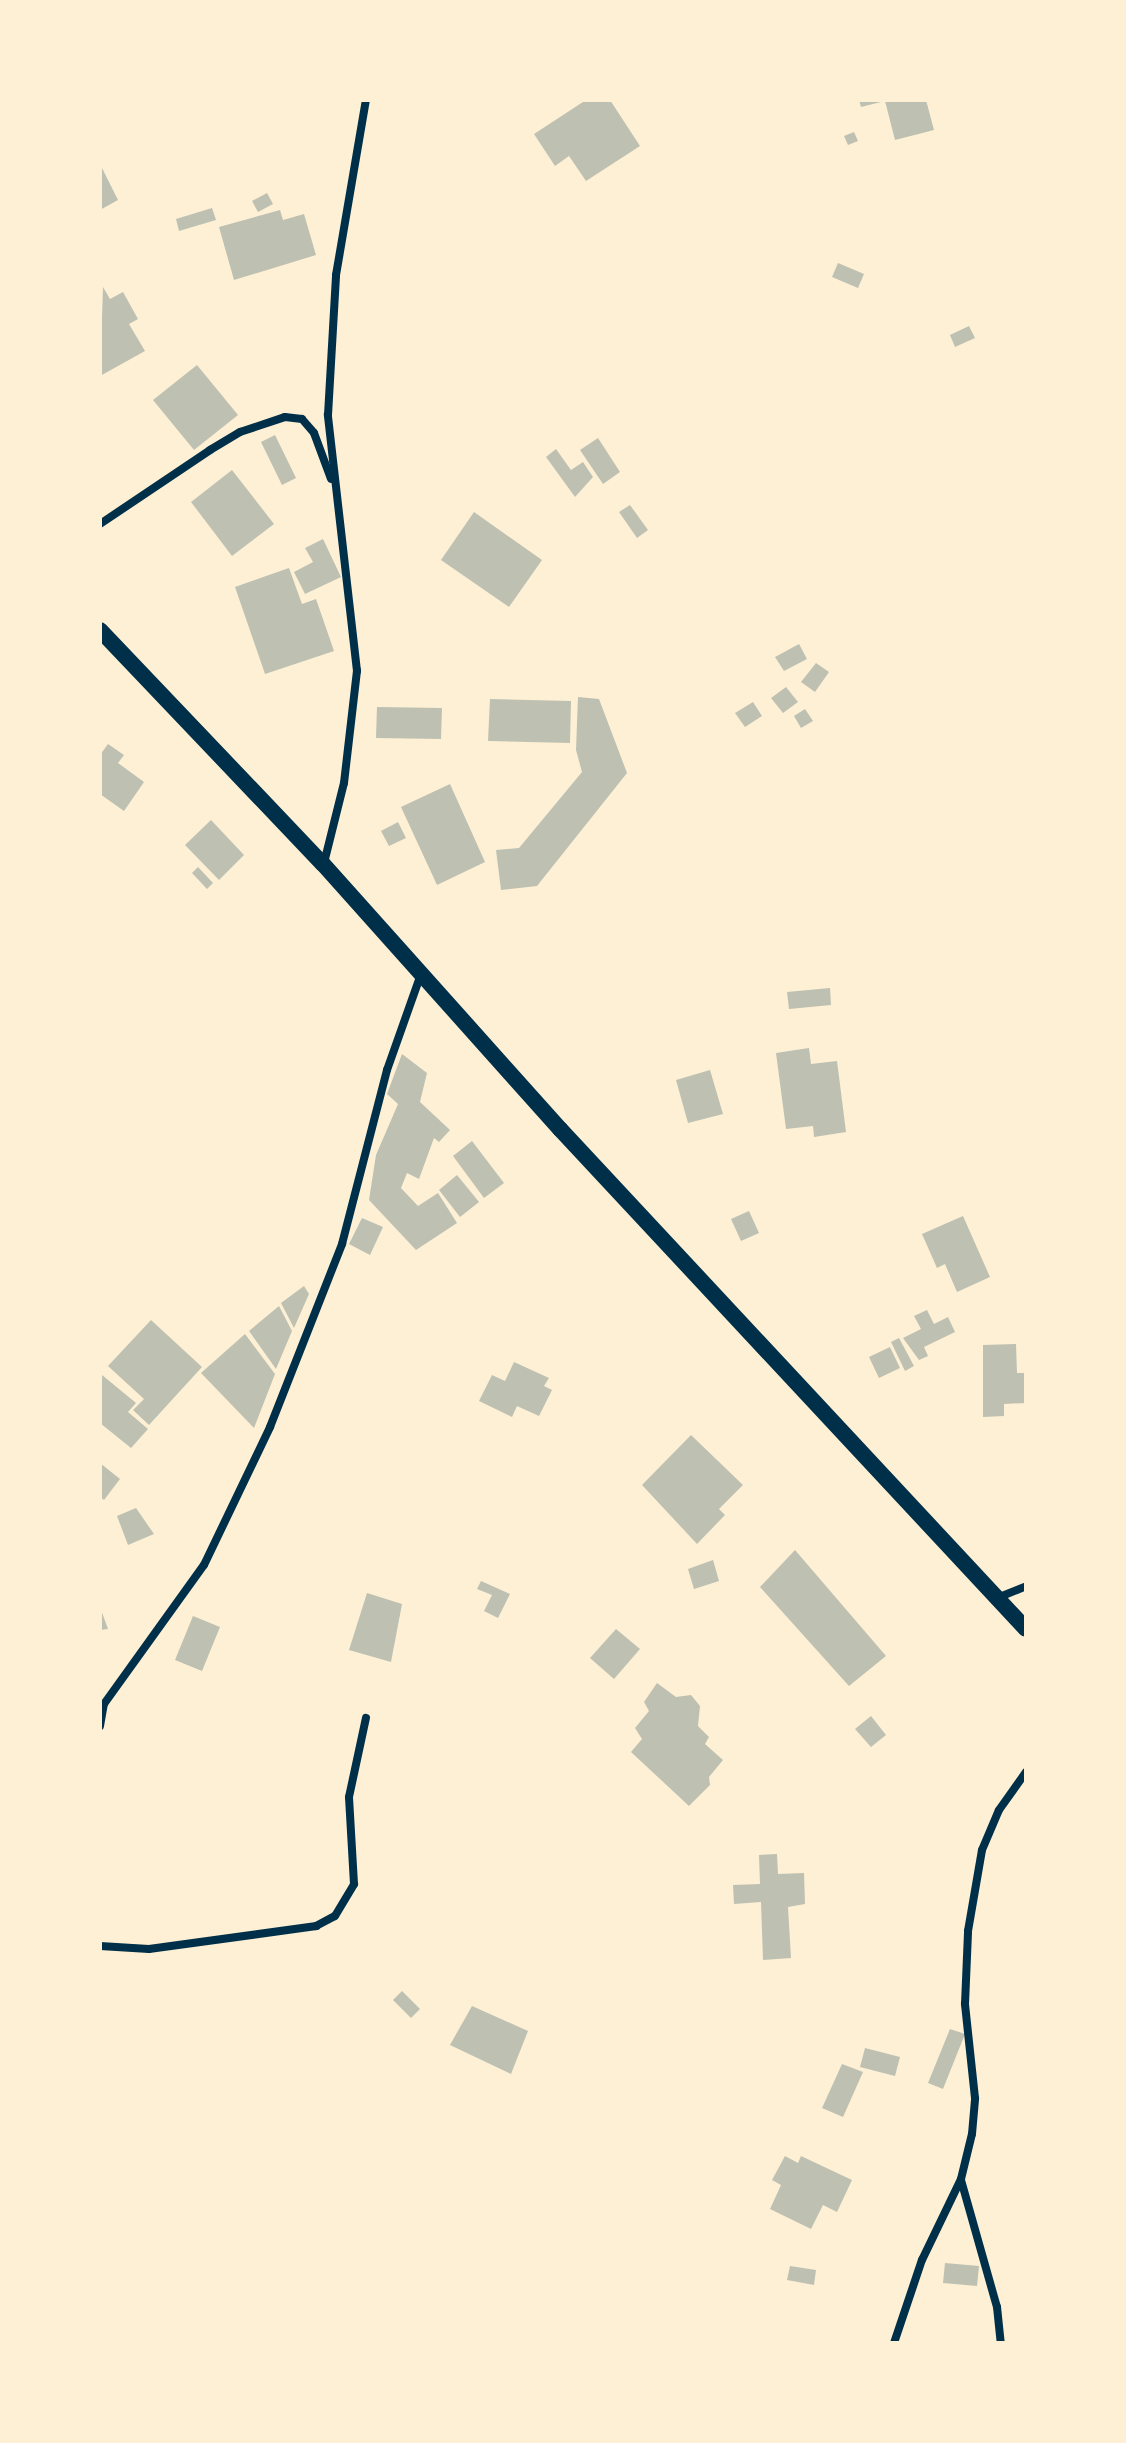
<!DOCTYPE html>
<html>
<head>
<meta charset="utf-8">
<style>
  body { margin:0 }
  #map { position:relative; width:1126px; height:2443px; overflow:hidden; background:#fdf0d5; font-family:"Noto Sans",sans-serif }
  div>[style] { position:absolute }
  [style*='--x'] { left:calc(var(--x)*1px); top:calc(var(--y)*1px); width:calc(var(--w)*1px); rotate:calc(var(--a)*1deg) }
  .building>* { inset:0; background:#bec0b2 }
  .minor>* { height:8px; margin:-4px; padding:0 4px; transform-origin:4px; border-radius:4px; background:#003049 }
  .secondary>* { height:16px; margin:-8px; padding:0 8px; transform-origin:8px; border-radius:8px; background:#003049 }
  span { translate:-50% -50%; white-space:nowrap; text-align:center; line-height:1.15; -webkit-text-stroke:8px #fdf0d5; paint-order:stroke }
  .frame { position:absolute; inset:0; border:102px solid #fdf0d5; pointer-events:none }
</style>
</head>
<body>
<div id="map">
  <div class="building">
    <div style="clip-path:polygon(586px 100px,610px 100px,640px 146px,586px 181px,569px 156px,555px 166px,534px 134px)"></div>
    <div style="clip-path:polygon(859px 100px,926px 100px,934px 130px,895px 140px,885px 101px,861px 107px)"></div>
    <div style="clip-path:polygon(854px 132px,858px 141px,848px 145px,844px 136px)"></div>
    <div style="clip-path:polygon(100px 164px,118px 200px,100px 210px)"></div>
    <div style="clip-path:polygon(267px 193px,273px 204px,258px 212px,252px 201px)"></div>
    <div style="clip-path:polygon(212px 208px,216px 220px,179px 231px,176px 219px)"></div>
    <div style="clip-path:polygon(280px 210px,283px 220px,304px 214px,316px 255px,234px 280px,219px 227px)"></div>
    <div style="clip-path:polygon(838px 263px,864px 274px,858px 288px,832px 277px)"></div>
    <div style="clip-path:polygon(103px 287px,110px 299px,123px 292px,138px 319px,129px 324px,145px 351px,100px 376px)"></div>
    <div style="clip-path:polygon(969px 326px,975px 338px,955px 347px,950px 335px)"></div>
    <div style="clip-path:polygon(197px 365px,238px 415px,194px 450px,153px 400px)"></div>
    <div style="clip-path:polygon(275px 435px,296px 478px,282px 485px,261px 442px)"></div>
    <div style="clip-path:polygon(598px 438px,620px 472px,603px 484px,580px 450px)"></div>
    <div style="clip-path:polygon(556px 449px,571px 470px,583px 462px,593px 477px,575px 497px,546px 457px)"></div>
    <div style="clip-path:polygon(232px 470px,274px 524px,232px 556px,191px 502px)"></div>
    <div style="clip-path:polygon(630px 505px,648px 530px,637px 538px,619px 512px)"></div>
    <div style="clip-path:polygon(474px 512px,542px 560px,509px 607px,441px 560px)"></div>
    <div style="clip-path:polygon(323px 539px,341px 577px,305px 594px,294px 572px,313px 562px,305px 548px)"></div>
    <div style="clip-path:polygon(289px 568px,302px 604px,316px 599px,334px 651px,265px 674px,235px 587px)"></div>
    <div style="clip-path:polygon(799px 644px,807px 659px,784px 671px,775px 657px)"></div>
    <div style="clip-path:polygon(816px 663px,829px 672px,815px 692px,801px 682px)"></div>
    <div style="clip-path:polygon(786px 687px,798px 702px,783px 713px,771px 698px)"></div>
    <div style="clip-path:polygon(578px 697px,599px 699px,627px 773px,537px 886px,501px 890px,496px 850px,519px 848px,582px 772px,576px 750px)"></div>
    <div style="clip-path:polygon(490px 699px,571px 701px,570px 743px,488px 741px)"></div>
    <div style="clip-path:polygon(753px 702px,762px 716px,745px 727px,735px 713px)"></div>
    <div style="clip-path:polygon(377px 707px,442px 708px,441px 739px,376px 738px)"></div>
    <div style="clip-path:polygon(805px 709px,813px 721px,801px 728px,794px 716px)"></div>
    <div style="clip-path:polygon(108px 744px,124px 755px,118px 763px,144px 782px,124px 811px,100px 794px,100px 755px)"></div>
    <div style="clip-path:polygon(450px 784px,485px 862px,437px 885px,401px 807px)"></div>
    <div style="clip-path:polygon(211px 820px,244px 855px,219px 880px,185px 845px)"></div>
    <div style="clip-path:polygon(398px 822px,406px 838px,389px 846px,381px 831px)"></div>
    <div style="clip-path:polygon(198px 867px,213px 883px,207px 889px,192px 873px)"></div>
    <div style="clip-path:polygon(830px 988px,831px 1005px,789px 1009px,787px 992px)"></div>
    <div style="clip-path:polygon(809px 1048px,811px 1064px,837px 1061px,846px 1132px,814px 1137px,813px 1126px,786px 1129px,776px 1053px)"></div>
    <div style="clip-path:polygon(402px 1054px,427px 1073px,420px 1102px,450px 1130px,439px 1142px,434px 1138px,419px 1179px,407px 1173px,401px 1188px,418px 1206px,438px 1193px,457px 1223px,416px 1250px,369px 1200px,376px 1155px,398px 1104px,387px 1094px)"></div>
    <div style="clip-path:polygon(710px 1070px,723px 1114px,688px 1123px,676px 1080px)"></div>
    <div style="clip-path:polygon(472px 1141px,504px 1183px,484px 1198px,453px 1156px)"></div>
    <div style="clip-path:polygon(457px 1175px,479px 1202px,460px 1217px,439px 1190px)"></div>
    <div style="clip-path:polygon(749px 1211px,759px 1233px,741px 1241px,731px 1219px)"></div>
    <div style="clip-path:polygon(963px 1216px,990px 1277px,957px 1292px,945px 1264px,937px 1268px,922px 1234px)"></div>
    <div style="clip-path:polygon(362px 1218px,383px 1227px,370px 1255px,349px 1244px)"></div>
    <div style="clip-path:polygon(304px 1286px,309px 1294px,294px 1328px,281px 1303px)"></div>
    <div style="clip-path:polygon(279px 1306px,292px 1331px,276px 1369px,249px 1331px)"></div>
    <div style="clip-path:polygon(927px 1310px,934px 1324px,948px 1317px,955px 1332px,924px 1347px,928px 1356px,919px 1360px,903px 1338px,921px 1329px,914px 1316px)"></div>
    <div style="clip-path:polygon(151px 1320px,202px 1367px,149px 1425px,133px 1410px,144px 1399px,108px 1366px)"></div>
    <div style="clip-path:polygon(245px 1334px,275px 1374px,254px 1428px,201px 1373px)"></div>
    <div style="clip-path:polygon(899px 1338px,914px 1366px,905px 1371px,891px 1342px)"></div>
    <div style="clip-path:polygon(1016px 1344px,1017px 1373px,1026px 1373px,1026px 1403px,1004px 1404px,1004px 1416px,983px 1417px,983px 1345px)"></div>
    <div style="clip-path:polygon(890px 1347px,900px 1368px,879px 1378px,869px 1357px)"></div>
    <div style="clip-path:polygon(514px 1362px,549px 1378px,544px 1386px,552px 1390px,539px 1416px,517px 1406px,512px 1417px,479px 1401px,492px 1375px,505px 1381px)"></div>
    <div style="clip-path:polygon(102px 1375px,136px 1403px,128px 1412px,148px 1429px,131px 1448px,100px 1423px)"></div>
    <div style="clip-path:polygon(691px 1435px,743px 1485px,719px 1509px,725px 1515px,697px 1544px,642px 1485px)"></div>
    <div style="clip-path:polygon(100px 1463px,120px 1479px,104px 1500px,100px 1497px)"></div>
    <div style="clip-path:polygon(136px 1508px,154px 1534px,128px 1545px,117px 1516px)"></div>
    <div style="clip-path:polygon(795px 1550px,886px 1656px,849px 1686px,760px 1587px)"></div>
    <div style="clip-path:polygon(713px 1560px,719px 1581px,694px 1589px,688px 1569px)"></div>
    <div style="clip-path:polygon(481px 1581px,510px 1594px,498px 1618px,484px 1611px,492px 1595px,477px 1589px)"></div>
    <div style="clip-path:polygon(367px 1593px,402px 1604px,391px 1662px,349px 1650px)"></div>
    <div style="clip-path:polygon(100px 1607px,108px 1629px,100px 1630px)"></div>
    <div style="clip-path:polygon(193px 1616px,220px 1627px,202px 1671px,175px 1660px)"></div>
    <div style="clip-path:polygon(616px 1629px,640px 1649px,614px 1679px,590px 1658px)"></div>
    <div style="clip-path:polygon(657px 1683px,676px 1697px,691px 1695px,700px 1706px,698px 1726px,709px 1737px,705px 1744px,723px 1760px,709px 1777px,710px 1785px,689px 1806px,631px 1752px,642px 1739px,635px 1728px,649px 1711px,644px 1702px)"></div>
    <div style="clip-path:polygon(871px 1716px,886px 1735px,871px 1747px,855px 1729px)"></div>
    <div style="clip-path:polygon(777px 1854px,778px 1874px,804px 1873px,805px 1904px,788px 1907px,791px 1958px,763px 1960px,761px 1902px,734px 1904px,733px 1885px,760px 1884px,759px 1855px)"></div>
    <div style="clip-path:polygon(402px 1991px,420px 2009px,411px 2018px,393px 2000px)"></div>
    <div style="clip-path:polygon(472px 2006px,528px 2031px,511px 2074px,450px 2045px)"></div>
    <div style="clip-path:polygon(950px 2029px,965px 2034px,943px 2089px,928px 2083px)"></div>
    <div style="clip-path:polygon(865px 2048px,900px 2057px,895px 2076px,860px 2067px)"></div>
    <div style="clip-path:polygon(842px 2064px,863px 2072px,843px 2117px,822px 2108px)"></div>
    <div style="clip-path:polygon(785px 2156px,798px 2163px,801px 2156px,852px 2180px,837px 2212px,823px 2205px,811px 2229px,770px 2209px,781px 2185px,772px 2180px)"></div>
    <div style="clip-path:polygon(945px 2263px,979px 2266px,977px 2286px,943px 2283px)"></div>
    <div style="clip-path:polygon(790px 2266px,816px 2270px,814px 2285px,787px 2280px)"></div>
  </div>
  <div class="minor">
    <div style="--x:100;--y:524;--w:133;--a:-33.9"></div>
    <div style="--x:210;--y:450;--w:35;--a:-31"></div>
    <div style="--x:240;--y:432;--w:47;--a:-18.4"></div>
    <div style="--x:285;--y:417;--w:17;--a:7"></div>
    <div style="--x:302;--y:419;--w:18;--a:49"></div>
    <div style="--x:314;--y:433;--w:49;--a:69.7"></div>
    <div style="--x:324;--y:863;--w:82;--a:-76"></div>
    <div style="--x:344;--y:783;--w:113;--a:-83.4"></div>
    <div style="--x:357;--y:671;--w:258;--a:-96.5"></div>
    <div style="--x:328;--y:415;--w:140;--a:-86.7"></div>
    <div style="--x:336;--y:275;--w:178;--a:-80.3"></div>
    <div style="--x:997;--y:1598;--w:31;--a:-22"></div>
    <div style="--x:100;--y:1726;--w:22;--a:-80"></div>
    <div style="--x:104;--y:1704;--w:171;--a:-54.3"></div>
    <div style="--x:204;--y:1565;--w:153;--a:-64.4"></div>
    <div style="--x:270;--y:1427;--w:197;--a:-68.5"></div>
    <div style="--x:342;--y:1244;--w:180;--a:-75.5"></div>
    <div style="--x:387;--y:1070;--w:102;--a:-70.5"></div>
    <div style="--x:100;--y:1946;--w:49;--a:3.5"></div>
    <div style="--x:149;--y:1949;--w:169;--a:-7.8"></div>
    <div style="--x:316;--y:1926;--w:21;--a:-28"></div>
    <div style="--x:335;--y:1916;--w:37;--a:-59"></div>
    <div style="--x:354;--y:1884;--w:87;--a:-93.3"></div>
    <div style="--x:349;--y:1797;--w:81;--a:-77.9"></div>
    <div style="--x:961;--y:2180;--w:132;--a:74.2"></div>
    <div style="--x:997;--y:2307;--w:36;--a:84"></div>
    <div style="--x:894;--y:2343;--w:88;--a:-71.4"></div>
    <div style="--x:922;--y:2260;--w:90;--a:-64.3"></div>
    <div style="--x:961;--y:2179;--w:46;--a:-76.3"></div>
    <div style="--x:972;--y:2134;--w:36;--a:-85"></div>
    <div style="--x:975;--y:2098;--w:95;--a:-96.1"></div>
    <div style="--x:965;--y:2004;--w:73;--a:-87.6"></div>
    <div style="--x:968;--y:1931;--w:82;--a:-80.2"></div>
    <div style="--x:982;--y:1850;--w:43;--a:-67"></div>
    <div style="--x:999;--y:1810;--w:47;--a:-54.6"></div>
  </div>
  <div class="secondary">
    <div style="--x:100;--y:630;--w:323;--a:46.4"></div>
    <div style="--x:323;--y:864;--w:356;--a:48.2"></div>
    <div style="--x:560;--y:1129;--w:683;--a:47.02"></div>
  </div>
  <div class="frame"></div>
</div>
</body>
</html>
